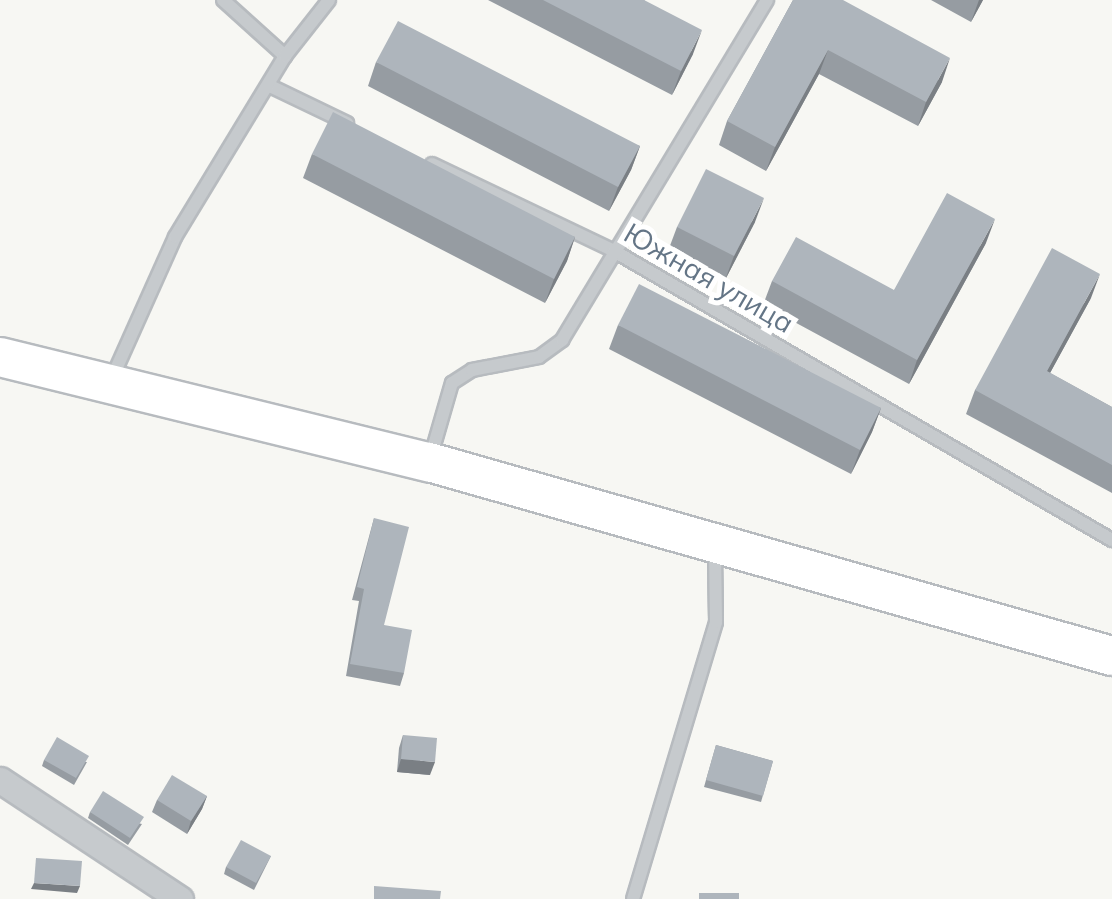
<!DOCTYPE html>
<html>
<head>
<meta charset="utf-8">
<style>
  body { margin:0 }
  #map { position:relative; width:1112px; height:899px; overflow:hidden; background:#f7f7f3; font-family:Mulish,sans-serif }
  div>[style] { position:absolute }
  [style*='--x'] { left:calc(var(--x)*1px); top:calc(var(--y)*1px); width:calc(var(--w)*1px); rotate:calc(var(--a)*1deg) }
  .roads { filter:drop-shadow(2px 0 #b7bbbf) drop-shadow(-2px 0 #b7bbbf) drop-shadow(0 2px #b7bbbf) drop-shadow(0 -2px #b7bbbf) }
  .lane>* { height:12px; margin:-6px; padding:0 6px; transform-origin:6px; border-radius:6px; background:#c6cacd }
  .street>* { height:25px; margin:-12.5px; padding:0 12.5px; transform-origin:12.5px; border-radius:12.5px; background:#c6cacd }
  .primary>* { height:38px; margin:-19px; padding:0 19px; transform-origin:19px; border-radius:19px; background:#fff }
  .wall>* { inset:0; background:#969ca2 }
  .shaded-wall>* { inset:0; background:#7a7f84 }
  .building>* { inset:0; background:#aeb5bc }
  span { translate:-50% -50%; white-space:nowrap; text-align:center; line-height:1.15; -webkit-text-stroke:10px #fff; paint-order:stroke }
  .street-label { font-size:28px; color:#647586 }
</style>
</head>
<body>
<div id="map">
  <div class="roads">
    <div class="lane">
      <div style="--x:223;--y:0;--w:84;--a:42.1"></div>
      <div style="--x:268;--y:85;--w:88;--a:25.7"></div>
      <div style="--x:432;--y:164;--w:202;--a:25.5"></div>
      <div style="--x:614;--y:251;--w:576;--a:30.13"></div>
      <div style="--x:112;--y:378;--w:154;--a:-65.9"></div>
      <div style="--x:175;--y:237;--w:212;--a:-58.7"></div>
      <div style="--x:285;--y:56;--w:71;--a:-51.8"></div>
      <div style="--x:430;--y:459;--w:79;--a:-73.9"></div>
      <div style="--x:452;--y:383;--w:24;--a:-33"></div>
      <div style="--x:472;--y:370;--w:68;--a:-11"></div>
      <div style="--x:539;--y:357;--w:29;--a:-36"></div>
      <div style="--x:562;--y:340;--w:397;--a:-58.9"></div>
      <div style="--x:633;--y:899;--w:289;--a:-73.3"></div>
      <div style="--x:716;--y:622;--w:73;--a:-90.8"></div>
    </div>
    <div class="street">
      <div style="--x:0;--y:780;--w:216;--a:33.5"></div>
    </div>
    <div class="primary">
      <div style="--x:0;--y:357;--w:442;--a:13.8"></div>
      <div style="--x:429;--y:462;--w:710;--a:15.86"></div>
    </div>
  </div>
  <div class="wall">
    <div style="clip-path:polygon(488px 0,644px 0,693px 54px,672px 95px)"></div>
    <div style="clip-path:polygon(793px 0,942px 82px,918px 126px,819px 74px,766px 171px,719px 145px,727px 121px)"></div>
    <div style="clip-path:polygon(931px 0,983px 0,971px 22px)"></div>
    <div style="clip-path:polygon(376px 62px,640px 146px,631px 170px,609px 211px,368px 86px)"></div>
    <div style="clip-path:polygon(312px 154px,575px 237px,567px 261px,545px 303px,303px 178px)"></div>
    <div style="clip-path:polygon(755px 222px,725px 280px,668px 251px,677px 227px)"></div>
    <div style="clip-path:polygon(986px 243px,909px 384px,763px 305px,772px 281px,894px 290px)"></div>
    <div style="clip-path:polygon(1091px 298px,1050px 373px,1112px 407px,1112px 493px,966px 414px,975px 390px)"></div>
    <div style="clip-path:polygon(618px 325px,881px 408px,872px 432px,851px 474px,609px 349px)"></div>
    <div style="clip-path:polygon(374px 518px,384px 625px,404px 673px,400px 686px,346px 676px,359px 601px,352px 600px)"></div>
    <div style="clip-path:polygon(403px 735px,430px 775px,397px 772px,399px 748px)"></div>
    <div style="clip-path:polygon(716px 745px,773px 761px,761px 802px,704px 787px)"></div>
    <div style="clip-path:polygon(44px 760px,87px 762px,74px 785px,42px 766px)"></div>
    <div style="clip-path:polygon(207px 796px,202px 809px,187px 834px,152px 812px,157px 800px)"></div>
    <div style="clip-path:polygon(90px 812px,142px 824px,128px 845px,88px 818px)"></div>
    <div style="clip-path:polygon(271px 856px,254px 890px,224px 874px,226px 867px)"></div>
  </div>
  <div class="shaded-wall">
    <div style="clip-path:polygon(979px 0,983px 0,971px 22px)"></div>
    <div style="clip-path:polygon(702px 30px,693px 54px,672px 95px,681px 71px)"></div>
    <div style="clip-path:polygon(828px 50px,819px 74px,766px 171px,775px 147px)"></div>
    <div style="clip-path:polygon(950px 58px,942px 82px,918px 126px,926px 102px)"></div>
    <div style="clip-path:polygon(640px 146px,631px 170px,609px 211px,618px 187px)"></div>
    <div style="clip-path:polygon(764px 198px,755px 222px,725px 280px,734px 256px)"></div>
    <div style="clip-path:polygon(995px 219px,986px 243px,909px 384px,917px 360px)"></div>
    <div style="clip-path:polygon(575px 237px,567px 261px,545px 303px,554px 279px)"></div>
    <div style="clip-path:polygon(1100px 274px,1091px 298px,1038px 395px,1047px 371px)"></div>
    <div style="clip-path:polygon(881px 408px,872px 432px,851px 474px,860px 450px)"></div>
    <div style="clip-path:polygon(401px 759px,435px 762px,430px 775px,397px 772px)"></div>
    <div style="clip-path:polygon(207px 796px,202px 809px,187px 834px,191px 821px)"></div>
    <div style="clip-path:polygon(34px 883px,80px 886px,77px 893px,31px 889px)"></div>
  </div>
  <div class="building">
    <div style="clip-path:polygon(543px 0,644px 0,702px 30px,681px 71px)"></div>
    <div style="clip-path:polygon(793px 0,843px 0,950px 58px,926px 102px,828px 50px,775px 147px,727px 121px)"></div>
    <div style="clip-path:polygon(398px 21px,640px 146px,618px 187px,376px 62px)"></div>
    <div style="clip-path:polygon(333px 112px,575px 237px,554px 279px,312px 154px)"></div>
    <div style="clip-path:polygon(706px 169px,764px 198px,734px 256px,677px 227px)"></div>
    <div style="clip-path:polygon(947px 193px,995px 219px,917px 360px,772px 281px,796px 237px,894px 290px)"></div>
    <div style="clip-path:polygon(1052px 248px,1100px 274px,1047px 371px,1112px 407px,1112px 465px,975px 390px)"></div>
    <div style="clip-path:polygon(639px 284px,881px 408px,860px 450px,618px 325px)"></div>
    <div style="clip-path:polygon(374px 518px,409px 527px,384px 625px,412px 630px,404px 673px,350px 664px,364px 589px,357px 587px)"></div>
    <div style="clip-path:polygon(403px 735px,437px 738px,435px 762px,401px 759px)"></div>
    <div style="clip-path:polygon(57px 737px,89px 756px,76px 778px,44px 760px)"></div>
    <div style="clip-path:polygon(716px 745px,773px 761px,763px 796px,706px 780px)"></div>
    <div style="clip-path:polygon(172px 775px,207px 796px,191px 821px,157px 800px)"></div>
    <div style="clip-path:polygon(103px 791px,144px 817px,130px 838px,90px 812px)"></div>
    <div style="clip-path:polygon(241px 840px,271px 856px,256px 883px,226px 867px)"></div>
    <div style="clip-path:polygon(36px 858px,82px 861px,80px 886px,34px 883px)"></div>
    <div style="clip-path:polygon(374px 886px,441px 891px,440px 899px,374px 899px)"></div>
    <div style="clip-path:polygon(699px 893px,739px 893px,739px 899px,699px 899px)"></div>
  </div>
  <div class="street-label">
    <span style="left:709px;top:278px;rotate:30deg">Южная улица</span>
  </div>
</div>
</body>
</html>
